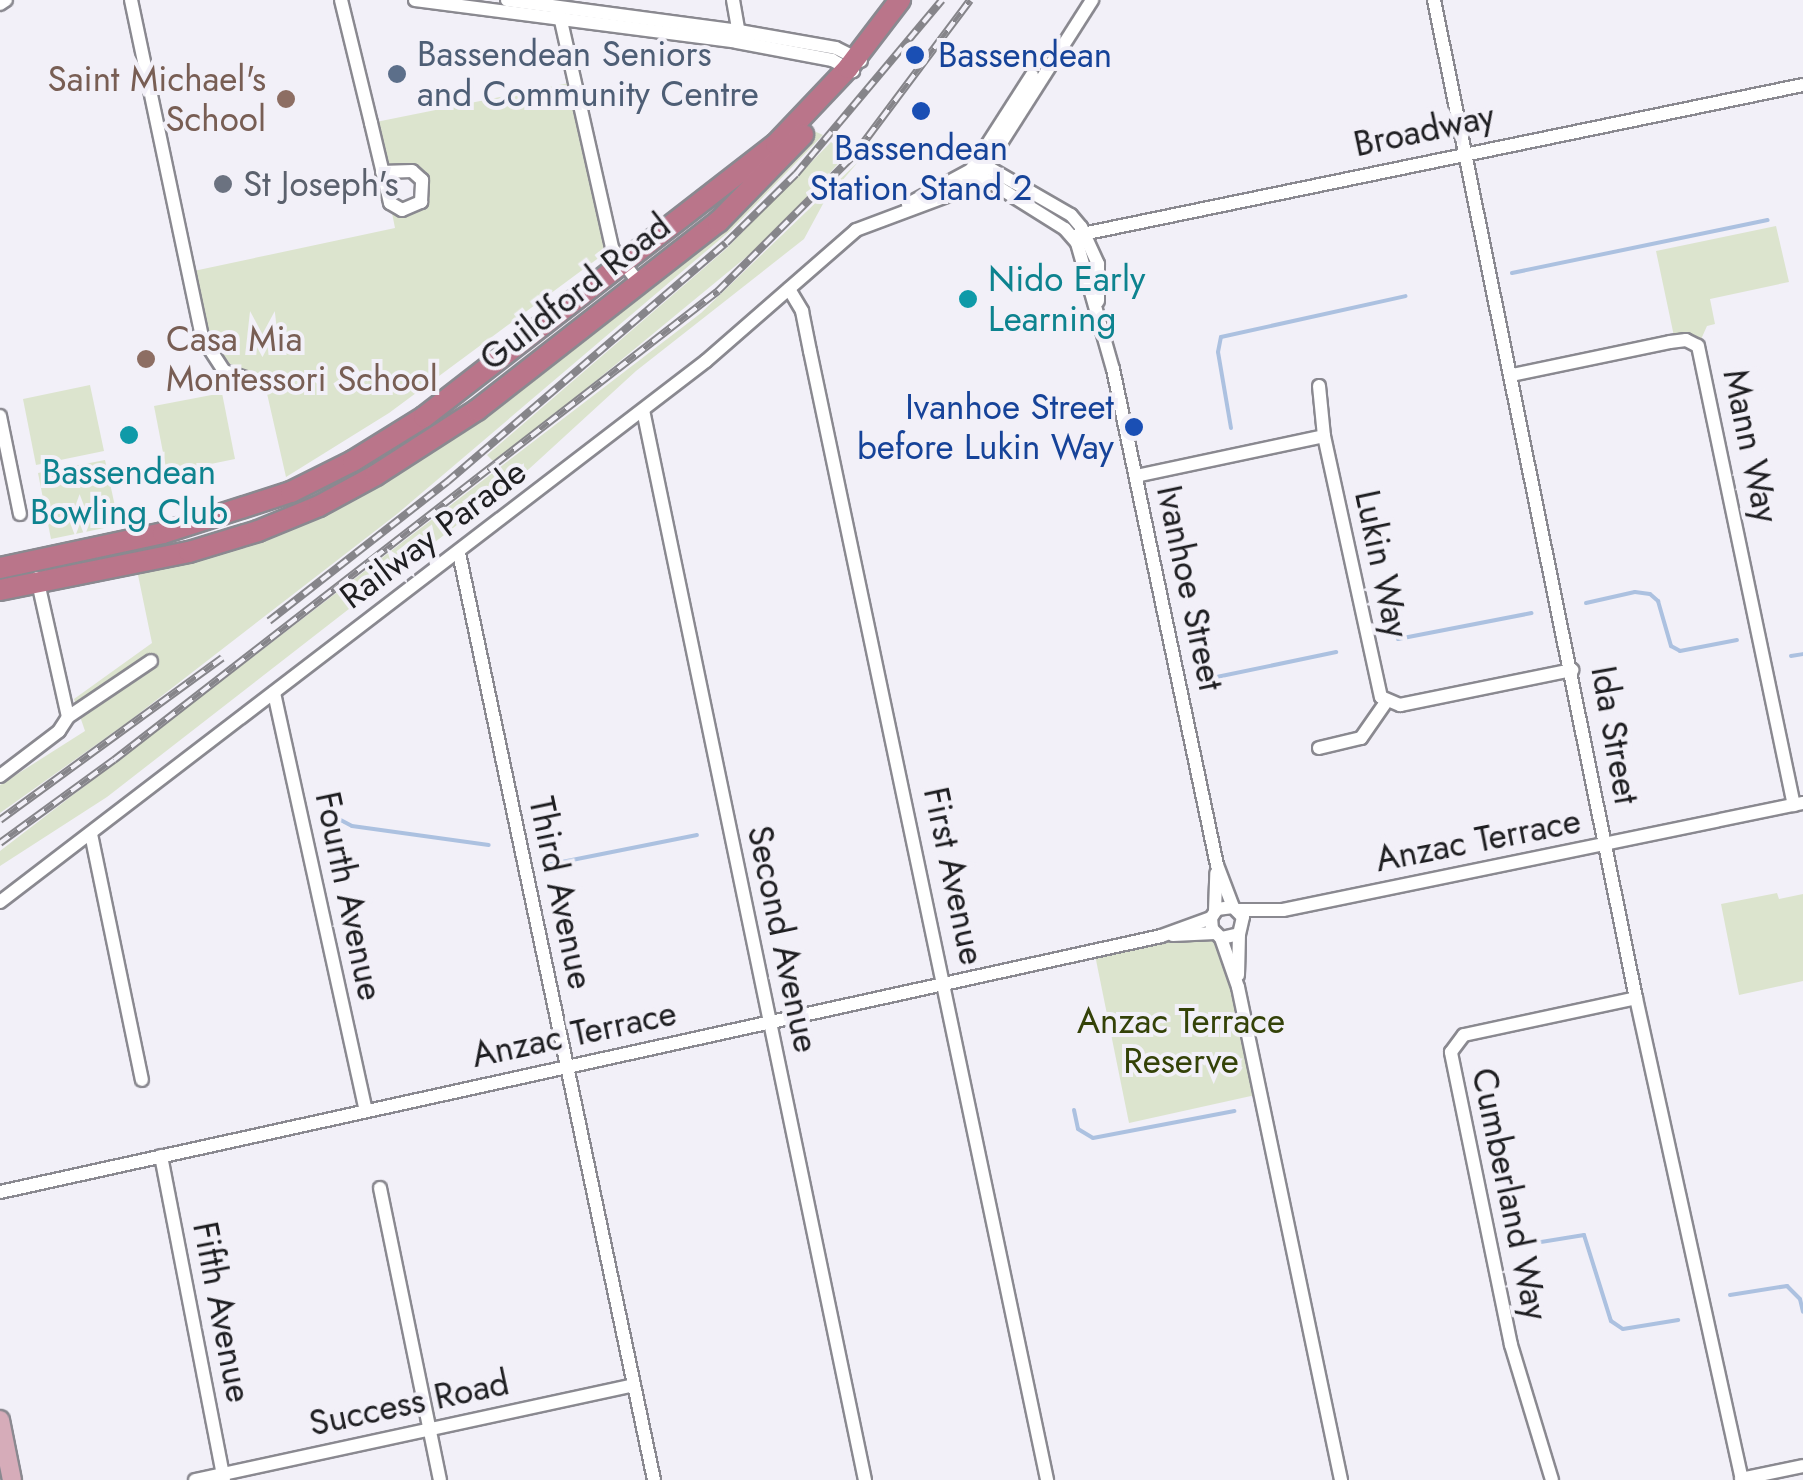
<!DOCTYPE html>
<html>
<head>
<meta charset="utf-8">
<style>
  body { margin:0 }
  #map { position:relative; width:1803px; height:1480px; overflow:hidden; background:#f2f0f8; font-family:Jost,sans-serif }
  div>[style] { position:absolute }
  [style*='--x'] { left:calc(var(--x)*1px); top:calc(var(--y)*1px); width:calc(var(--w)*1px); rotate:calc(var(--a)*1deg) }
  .green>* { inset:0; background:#dce4ce }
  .stream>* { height:4px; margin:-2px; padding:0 2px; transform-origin:2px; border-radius:2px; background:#acc1e0 }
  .roads { filter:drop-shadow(2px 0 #8a8990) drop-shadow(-2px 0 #8a8990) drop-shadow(0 2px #8a8990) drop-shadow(0 -2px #8a8990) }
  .minor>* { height:12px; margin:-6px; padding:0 6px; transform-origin:6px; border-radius:6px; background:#fff }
  .major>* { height:18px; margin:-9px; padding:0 9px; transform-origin:9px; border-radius:9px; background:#d6acb9 }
  .highway>* { height:20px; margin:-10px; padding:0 10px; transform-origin:10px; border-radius:10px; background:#ba758a }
  .rail>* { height:8px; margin-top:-4px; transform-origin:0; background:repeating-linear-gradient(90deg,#f2f0f8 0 11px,#86858a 0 22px); box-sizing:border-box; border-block:2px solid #86858a }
  .dots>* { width:28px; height:28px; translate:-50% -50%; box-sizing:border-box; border:5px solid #f2f0f8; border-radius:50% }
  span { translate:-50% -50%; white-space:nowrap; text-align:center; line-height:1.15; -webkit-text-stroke:8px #f2f0f8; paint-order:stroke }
  .service-label { font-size:35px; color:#4e5e75 }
  .left { translate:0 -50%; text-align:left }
  .transit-label { font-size:35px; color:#164399 }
  .right { translate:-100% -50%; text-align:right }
  .education-label { font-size:35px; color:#785e54 }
  .street-label { font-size:35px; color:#1e1e21 }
  .worship-label { font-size:35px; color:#5b616d }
  .culture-label { font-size:35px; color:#0d838f }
  .park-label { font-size:35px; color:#344208 }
</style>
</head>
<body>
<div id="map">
  <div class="green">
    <div style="clip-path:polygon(574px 82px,612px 248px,389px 413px,286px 477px,263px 376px,246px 378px,213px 361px,189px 272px,395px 228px,390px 203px,413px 209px,422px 180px,382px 172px,371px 123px)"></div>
    <div style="clip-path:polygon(814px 131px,823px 135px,731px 230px,397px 514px,128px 722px,0 813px,0 785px,85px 731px,74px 699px,152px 643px,138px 575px,216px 552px,378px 483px,798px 152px)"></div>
    <div style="clip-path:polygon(831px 142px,847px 154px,773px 235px,558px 412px,493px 461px,487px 455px,726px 249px)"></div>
    <div style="clip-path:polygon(858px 162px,824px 202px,804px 239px,636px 371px,529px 469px,107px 797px,0 866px,0 851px,701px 313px)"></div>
    <div style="clip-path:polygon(1776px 226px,1789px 282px,1710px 299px,1715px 324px,1707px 326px,1698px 346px,1675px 341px,1656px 251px)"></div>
    <div style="clip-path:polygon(90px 385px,104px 451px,36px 465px,23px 399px)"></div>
    <div style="clip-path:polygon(222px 393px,235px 459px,167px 473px,154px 406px)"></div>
    <div style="clip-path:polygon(105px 460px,119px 525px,51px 539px,38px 473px)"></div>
    <div style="clip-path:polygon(1777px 893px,1779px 899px,1803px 894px,1803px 981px,1739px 995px,1721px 904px)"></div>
    <div style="clip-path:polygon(1161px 936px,1221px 938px,1260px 1094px,1129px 1123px,1094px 950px)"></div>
  </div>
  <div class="stream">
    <div style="--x:1512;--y:273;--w:261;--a:-11.7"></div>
    <div style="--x:1231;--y:428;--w:77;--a:-99.7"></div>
    <div style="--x:1218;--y:352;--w:15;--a:-79"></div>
    <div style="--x:1221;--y:337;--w:189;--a:-12.5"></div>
    <div style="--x:1586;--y:603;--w:50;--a:-12.7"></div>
    <div style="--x:1635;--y:592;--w:15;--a:8"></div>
    <div style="--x:1650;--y:594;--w:11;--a:41"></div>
    <div style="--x:1658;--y:601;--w:47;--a:73.9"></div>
    <div style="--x:1671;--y:646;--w:10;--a:29"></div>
    <div style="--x:1680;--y:651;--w:58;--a:-10.9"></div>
    <div style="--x:1398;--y:639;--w:136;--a:-11"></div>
    <div style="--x:1791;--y:656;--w:12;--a:-9"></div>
    <div style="--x:1207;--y:679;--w:132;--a:-11.8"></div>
    <div style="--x:333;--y:816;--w:21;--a:28"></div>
    <div style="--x:352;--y:826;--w:138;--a:7.9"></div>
    <div style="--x:542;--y:866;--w:158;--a:-11.3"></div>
    <div style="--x:1074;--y:1110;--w:19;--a:78"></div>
    <div style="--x:1078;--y:1129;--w:17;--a:31"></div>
    <div style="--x:1093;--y:1138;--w:144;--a:-10.8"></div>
    <div style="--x:1516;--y:1246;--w:69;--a:-9.2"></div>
    <div style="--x:1584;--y:1235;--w:90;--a:72.6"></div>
    <div style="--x:1611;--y:1321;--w:14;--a:34"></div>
    <div style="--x:1623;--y:1329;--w:56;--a:-9.3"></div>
    <div style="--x:1730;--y:1295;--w:58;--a:-9"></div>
    <div style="--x:1787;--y:1286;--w:18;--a:45"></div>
    <div style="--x:1800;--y:1299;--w:13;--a:77"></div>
  </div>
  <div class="roads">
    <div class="minor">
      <div style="--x:131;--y:0;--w:344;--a:78.1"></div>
      <div style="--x:202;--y:337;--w:40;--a:57.1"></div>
      <div style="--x:224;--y:371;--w:23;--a:18"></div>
      <div style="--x:341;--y:0;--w:127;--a:76.3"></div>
      <div style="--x:371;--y:123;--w:82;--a:76.6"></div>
      <div style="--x:390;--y:203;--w:14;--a:30"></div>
      <div style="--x:402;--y:210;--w:21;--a:-23"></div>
      <div style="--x:421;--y:202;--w:22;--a:-87"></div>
      <div style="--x:422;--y:180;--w:13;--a:-138"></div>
      <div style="--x:412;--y:171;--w:30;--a:178"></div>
      <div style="--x:415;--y:0;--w:325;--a:7.4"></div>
      <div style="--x:737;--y:42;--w:97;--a:10.7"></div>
      <div style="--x:832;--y:60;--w:24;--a:28"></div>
      <div style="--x:507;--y:0;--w:234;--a:7.6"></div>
      <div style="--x:739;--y:31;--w:98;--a:9.9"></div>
      <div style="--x:836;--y:48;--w:28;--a:27"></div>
      <div style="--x:733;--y:0;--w:36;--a:80"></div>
      <div style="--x:1434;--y:0;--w:1018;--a:78.56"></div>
      <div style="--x:1636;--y:998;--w:494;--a:77.6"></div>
      <div style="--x:0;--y:4;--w:7;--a:-34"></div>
      <div style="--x:559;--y:12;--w:242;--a:77.3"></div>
      <div style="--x:612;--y:248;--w:44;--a:52.4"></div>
      <div style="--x:984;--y:165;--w:100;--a:29.9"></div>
      <div style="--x:1071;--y:215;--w:16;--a:50"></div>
      <div style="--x:1081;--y:227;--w:41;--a:65.3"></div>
      <div style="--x:1098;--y:264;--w:37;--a:90"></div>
      <div style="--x:971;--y:170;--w:111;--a:32.1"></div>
      <div style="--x:1065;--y:229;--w:18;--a:49"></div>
      <div style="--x:1077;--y:243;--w:131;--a:74.1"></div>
      <div style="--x:1113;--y:369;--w:507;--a:78.16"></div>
      <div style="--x:1217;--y:865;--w:45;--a:69.1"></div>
      <div style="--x:1233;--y:907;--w:14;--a:45"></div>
      <div style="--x:1243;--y:917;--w:17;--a:103"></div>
      <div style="--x:1239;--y:934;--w:18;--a:167"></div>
      <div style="--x:1221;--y:938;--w:13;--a:-135"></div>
      <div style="--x:1212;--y:929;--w:11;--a:-95"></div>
      <div style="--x:1211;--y:918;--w:11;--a:-56"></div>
      <div style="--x:1217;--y:909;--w:16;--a:-7"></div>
      <div style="--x:908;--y:204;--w:72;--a:-28.4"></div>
      <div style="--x:971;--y:170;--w:113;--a:-57.3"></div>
      <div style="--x:1073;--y:236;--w:745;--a:-11.69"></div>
      <div style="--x:789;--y:289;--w:26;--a:59"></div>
      <div style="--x:802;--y:311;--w:41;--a:78.7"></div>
      <div style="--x:810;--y:351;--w:1154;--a:78.14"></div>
      <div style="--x:1512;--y:375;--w:161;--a:-11.8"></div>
      <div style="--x:1670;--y:342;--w:16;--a:-7"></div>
      <div style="--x:1686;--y:340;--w:13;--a:27"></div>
      <div style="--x:1698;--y:346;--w:469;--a:78.2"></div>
      <div style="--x:1319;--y:386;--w:50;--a:84.3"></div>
      <div style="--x:1324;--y:436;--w:267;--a:77.7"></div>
      <div style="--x:1381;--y:697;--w:21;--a:23"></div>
      <div style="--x:1400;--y:705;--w:176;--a:-11.5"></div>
      <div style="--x:643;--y:410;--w:1093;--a:78.28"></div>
      <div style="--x:0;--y:416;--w:100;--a:78.5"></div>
      <div style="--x:1136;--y:476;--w:192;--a:-12"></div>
      <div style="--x:459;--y:553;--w:947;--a:78.12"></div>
      <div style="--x:37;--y:578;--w:142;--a:77.4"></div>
      <div style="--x:274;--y:693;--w:428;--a:77.6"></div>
      <div style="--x:1319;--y:748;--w:43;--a:-13.4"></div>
      <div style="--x:1361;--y:738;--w:44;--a:-55.2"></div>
      <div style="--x:0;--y:776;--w:74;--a:-37.3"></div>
      <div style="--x:59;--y:731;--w:17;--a:-57"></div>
      <div style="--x:68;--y:717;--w:100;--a:-34"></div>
      <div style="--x:91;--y:834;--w:251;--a:78.3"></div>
      <div style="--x:0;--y:902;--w:889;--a:-37.46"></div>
      <div style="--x:706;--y:361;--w:199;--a:-41.1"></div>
      <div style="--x:856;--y:230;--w:103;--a:-20.6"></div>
      <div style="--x:952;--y:194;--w:33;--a:-33"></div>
      <div style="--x:980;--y:176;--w:209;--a:-57.5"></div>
      <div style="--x:1239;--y:910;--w:44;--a:0"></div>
      <div style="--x:1283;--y:910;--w:531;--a:-11.63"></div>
      <div style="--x:1215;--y:911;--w:38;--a:-88"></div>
      <div style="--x:1173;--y:935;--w:42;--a:-2.7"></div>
      <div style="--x:1221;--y:938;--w:52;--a:70.9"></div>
      <div style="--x:1238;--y:987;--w:504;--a:78.2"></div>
      <div style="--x:1238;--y:975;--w:41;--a:-88.6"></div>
      <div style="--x:161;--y:1156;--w:330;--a:79"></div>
      <div style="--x:380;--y:1188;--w:298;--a:78.4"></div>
      <div style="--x:0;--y:1192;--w:1189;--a:-12.43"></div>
      <div style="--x:1161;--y:936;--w:53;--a:-19.8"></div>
      <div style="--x:1741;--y:1479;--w:63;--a:-11.8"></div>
      <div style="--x:195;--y:1480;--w:449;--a:-12.2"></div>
      <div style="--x:1552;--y:1480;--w:141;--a:-106.9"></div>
      <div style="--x:1511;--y:1345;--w:299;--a:-101.6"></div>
      <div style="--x:1451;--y:1052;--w:21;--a:-53"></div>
      <div style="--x:1464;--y:1035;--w:176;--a:-12.1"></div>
    </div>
    <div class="major">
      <div style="--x:0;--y:1420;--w:61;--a:78.7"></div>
    </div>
    <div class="highway">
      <div style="--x:0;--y:568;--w:167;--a:-12.1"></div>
      <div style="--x:163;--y:533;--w:134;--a:-17.8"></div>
      <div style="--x:291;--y:492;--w:69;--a:-26.6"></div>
      <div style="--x:353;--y:461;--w:84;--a:-31.8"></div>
      <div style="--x:424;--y:417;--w:445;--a:-37.8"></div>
      <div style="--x:776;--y:144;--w:105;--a:-46.5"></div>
      <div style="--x:848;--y:68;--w:86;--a:-52.6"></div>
      <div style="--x:0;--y:590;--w:193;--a:-11.4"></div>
      <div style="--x:189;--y:552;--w:72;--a:-16.9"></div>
      <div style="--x:258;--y:531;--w:66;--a:-22.3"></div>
      <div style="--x:319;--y:506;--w:65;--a:-28.5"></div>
      <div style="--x:376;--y:475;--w:120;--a:-32.8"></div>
      <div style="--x:477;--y:410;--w:306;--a:-38"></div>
      <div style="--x:718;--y:222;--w:122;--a:-45.7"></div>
    </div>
  </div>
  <div class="rail">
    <div style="--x:269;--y:621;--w:226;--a:-38"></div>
    <div style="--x:447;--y:482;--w:367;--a:-40.6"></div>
    <div style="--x:726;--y:243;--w:98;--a:-44.6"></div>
    <div style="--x:796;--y:174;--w:227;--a:-50"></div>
    <div style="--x:0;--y:820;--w:275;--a:-36.1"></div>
    <div style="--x:0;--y:843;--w:141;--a:-36.1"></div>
    <div style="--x:114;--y:760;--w:765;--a:-37.83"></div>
    <div style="--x:718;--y:291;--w:194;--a:-45"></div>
    <div style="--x:855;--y:154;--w:192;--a:-53.2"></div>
  </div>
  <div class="dots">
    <div style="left:915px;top:55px;background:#1a4fb4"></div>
    <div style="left:397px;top:74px;background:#5c6f8a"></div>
    <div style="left:286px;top:99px;background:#8d6e63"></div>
    <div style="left:921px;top:111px;background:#1a4fb4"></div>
    <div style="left:223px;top:184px;background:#6b7280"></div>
    <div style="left:968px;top:299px;background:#0f9aa8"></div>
    <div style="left:146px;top:359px;background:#8d6e63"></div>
    <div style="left:1134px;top:427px;background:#1a4fb4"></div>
    <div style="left:129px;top:435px;background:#0f9aa8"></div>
  </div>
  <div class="service-label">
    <span class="left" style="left:417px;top:74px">Bassendean Seniors<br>and Community Centre</span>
  </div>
  <div class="transit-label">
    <span class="left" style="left:938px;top:55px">Bassendean</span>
    <span style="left:921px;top:168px">Bassendean<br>Station Stand 2</span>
    <span class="right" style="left:1114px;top:427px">Ivanhoe Street<br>before Lukin Way</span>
  </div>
  <div class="education-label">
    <span class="right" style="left:266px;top:99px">Saint Michael's<br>School</span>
    <span class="left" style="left:166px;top:359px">Casa Mia<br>Montessori School</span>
  </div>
  <div class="street-label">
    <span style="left:1424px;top:130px;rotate:-12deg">Broadway</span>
    <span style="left:575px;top:292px;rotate:-38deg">Guildford Road</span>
    <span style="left:1751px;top:446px;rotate:78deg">Mann Way</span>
    <span style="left:433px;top:534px;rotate:-37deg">Railway Parade</span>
    <span style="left:1382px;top:564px;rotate:78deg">Lukin Way</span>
    <span style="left:1190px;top:588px;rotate:78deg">Ivanhoe Street</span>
    <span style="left:1615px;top:735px;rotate:80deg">Ida Street</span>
    <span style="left:1478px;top:840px;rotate:-11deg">Anzac Terrace</span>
    <span style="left:954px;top:876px;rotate:78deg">First Avenue</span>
    <span style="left:561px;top:893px;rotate:78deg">Third Avenue</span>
    <span style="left:349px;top:896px;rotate:78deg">Fourth Avenue</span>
    <span style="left:783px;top:939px;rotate:78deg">Second Avenue</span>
    <span style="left:574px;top:1034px;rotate:-12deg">Anzac Terrace</span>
    <span style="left:1510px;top:1194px;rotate:78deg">Cumberland Way</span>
    <span style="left:222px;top:1312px;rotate:79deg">Fifth Avenue</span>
    <span style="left:409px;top:1403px;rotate:-12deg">Success Road</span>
  </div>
  <div class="worship-label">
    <span class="left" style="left:243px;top:184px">St Joseph's</span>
  </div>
  <div class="culture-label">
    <span class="left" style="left:988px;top:299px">Nido Early<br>Learning</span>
    <span style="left:129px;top:492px">Bassendean<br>Bowling Club</span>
  </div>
  <div class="park-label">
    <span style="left:1181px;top:1041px">Anzac Terrace<br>Reserve</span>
  </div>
</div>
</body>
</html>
